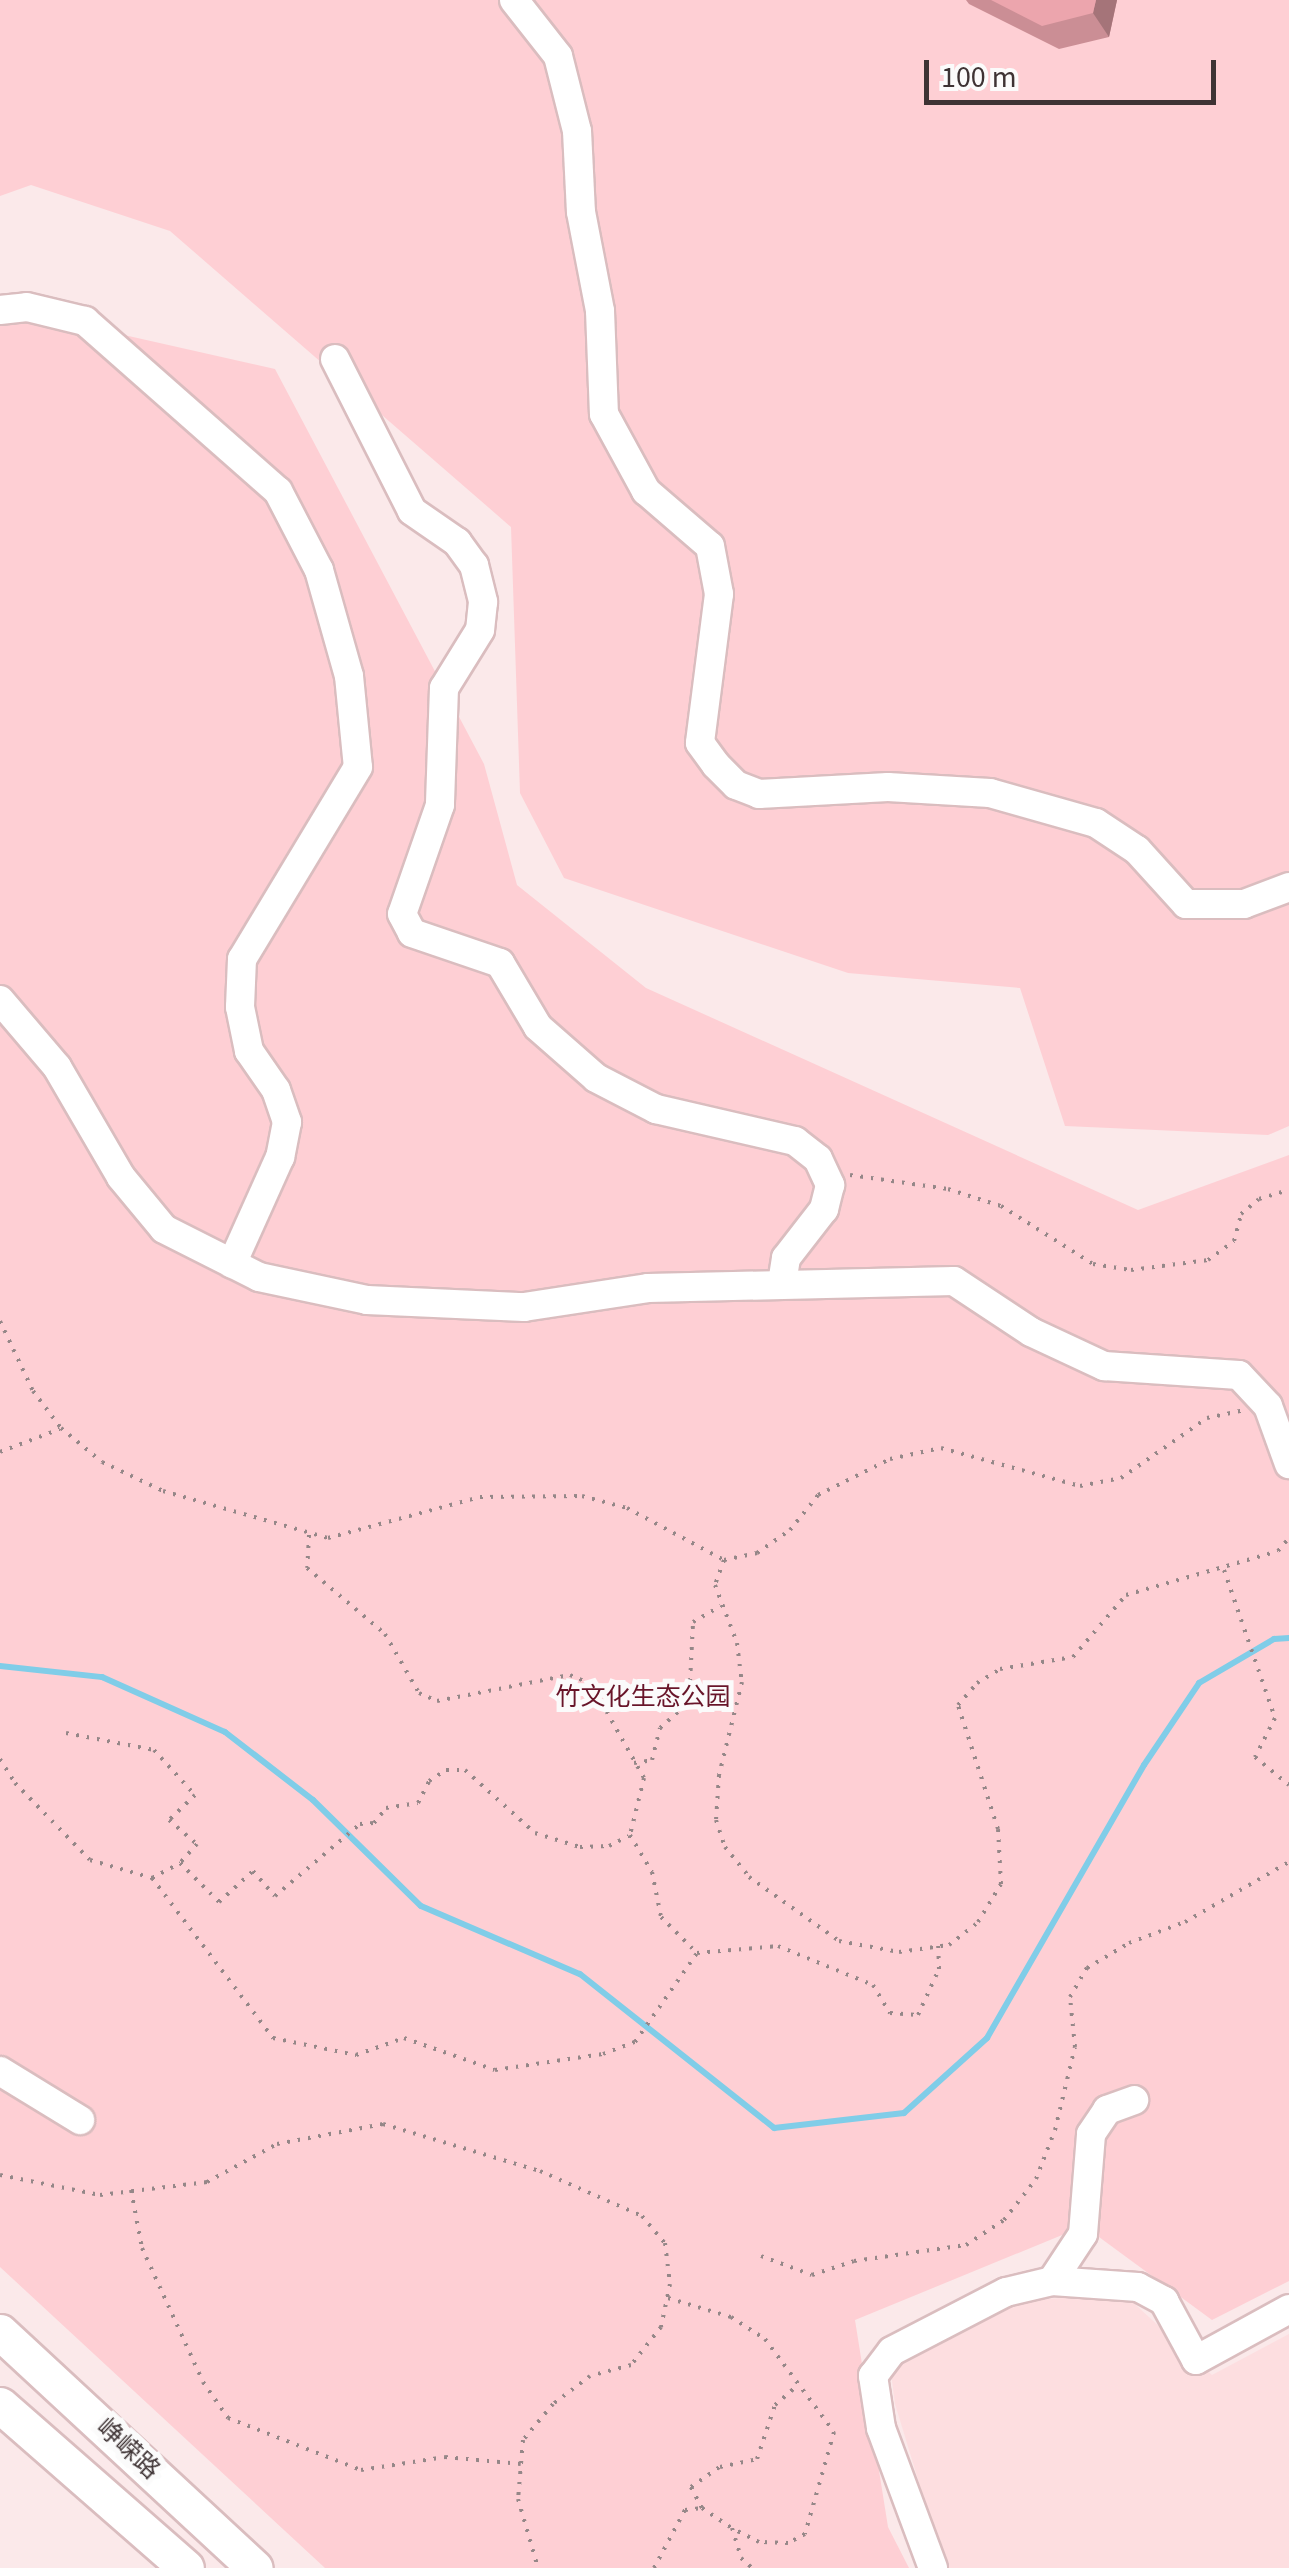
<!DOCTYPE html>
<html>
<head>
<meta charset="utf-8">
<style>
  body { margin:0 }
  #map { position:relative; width:1289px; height:2568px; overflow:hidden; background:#fbe9ea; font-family:"Source Sans 3","Noto Sans SC",sans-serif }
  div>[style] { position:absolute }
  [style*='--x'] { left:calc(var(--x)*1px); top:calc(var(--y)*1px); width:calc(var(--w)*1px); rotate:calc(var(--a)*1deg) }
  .built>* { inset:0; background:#fddee0 }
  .green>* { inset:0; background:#fecfd4 }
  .stream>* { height:6px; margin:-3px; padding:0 3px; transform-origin:3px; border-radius:3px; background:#80cde8 }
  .path>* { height:4px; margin-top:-2px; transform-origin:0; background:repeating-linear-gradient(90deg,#958788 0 2.5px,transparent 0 10.5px) }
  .roads { filter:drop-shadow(2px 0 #dabdbf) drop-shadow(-2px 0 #dabdbf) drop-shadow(0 2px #dabdbf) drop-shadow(0 -2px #dabdbf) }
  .minor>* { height:28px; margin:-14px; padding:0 14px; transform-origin:14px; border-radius:14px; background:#fff }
  .major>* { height:35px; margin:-17.5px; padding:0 17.5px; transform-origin:17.5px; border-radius:17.5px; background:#fff }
  .wall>* { inset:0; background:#cb8e95 }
  .shaded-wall>* { inset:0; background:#a57479 }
  .building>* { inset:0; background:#eca5ad }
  span { translate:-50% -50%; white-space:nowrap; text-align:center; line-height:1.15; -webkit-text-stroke:10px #fbfbfb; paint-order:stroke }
  .park-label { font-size:25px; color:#681529 }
  .street-label { font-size:25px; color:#3e3334 }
  .scale { position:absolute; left:924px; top:60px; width:292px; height:45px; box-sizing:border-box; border:5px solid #3e3334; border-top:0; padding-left:12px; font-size:30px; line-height:35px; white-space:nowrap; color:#3e3334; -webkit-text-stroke:8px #fbfbfb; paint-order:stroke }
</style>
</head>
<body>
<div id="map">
  <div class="built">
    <div style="clip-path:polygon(1125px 2295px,1212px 2375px,1289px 2334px,1289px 2568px,945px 2568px,895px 2404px,891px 2373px,916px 2346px,1022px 2300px)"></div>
  </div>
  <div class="green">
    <div style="clip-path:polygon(0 0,1289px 0,1289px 1126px,1268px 1135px,1065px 1126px,1020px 988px,848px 973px,564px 878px,520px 793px,511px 527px,170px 231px,31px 185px,0 196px)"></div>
    <div style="clip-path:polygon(0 307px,275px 369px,484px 764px,517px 885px,646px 988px,1138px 1210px,1289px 1155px,1289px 2281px,1212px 2320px,1084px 2226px,855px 2320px,888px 2527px,909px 2568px,325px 2568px,0 2267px)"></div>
  </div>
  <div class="stream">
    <div style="--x:0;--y:1666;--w:103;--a:6.2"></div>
    <div style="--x:102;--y:1677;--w:135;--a:24.1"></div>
    <div style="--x:225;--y:1732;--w:111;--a:37.7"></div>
    <div style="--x:313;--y:1800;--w:151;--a:44.5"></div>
    <div style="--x:421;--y:1906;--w:173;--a:23.2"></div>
    <div style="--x:580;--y:1974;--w:248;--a:38.4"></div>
    <div style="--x:774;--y:2128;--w:131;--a:-6.6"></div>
    <div style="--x:904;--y:2113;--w:112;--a:-42.1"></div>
    <div style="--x:987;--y:2038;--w:315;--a:-60.1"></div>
    <div style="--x:1144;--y:1765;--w:99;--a:-56.1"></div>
    <div style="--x:1199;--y:1683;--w:87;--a:-30.4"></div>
    <div style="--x:1274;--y:1639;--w:15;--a:-4"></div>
  </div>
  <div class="path">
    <div style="--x:850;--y:1175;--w:99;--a:8.1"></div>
    <div style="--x:948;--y:1189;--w:56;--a:17.8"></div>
    <div style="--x:1001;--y:1206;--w:109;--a:32.2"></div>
    <div style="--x:1093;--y:1264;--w:38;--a:9"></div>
    <div style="--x:1131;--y:1270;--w:78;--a:-7.4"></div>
    <div style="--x:1208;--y:1260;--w:32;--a:-36"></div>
    <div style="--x:1234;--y:1241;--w:28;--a:-75"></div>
    <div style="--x:1241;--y:1214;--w:23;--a:-40"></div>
    <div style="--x:1259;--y:1199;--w:31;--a:-17"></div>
    <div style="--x:0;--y:1321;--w:77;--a:64.8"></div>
    <div style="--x:33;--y:1391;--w:46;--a:52.9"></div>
    <div style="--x:61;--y:1428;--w:53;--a:39.7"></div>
    <div style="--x:102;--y:1462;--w:68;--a:25.4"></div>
    <div style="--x:163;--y:1491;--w:172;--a:15.9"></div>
    <div style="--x:328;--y:1538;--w:157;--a:-15.1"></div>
    <div style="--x:480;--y:1497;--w:102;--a:-0.6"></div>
    <div style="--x:582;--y:1496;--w:47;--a:14.9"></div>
    <div style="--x:627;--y:1508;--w:110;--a:28.2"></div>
    <div style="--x:724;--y:1560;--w:34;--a:-12"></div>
    <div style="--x:757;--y:1553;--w:40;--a:-34.9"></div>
    <div style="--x:790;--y:1530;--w:45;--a:-51.3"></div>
    <div style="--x:818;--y:1495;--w:80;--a:-26.6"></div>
    <div style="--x:890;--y:1459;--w:52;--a:-12.2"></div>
    <div style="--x:941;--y:1448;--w:144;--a:15.3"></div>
    <div style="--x:1080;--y:1486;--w:42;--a:-11"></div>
    <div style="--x:1121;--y:1478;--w:105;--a:-34.9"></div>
    <div style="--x:1207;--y:1418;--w:35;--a:-12"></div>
    <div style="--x:0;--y:1452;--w:64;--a:-21"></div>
    <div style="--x:309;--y:1535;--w:33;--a:93"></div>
    <div style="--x:307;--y:1568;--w:102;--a:40.2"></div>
    <div style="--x:385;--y:1634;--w:68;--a:60"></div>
    <div style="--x:419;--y:1693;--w:20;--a:24"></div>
    <div style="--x:437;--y:1701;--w:136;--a:-11.1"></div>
    <div style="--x:570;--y:1675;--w:23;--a:23"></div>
    <div style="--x:591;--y:1684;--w:108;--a:60.6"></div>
    <div style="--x:644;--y:1778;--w:59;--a:103.8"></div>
    <div style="--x:630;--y:1835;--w:43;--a:59.3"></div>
    <div style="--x:652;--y:1872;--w:46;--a:78.7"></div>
    <div style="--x:661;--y:1917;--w:51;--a:45"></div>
    <div style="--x:697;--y:1953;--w:81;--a:-4.9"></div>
    <div style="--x:778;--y:1946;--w:103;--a:22.3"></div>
    <div style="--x:873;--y:1985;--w:33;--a:59"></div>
    <div style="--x:890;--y:2013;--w:28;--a:4"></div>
    <div style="--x:918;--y:2015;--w:51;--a:-65.5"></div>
    <div style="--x:939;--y:1969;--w:23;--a:-92"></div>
    <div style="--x:724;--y:1560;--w:27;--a:110"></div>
    <div style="--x:715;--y:1585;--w:62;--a:69.2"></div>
    <div style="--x:737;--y:1643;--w:39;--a:83"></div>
    <div style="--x:742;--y:1682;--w:96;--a:103.9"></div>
    <div style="--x:719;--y:1775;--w:45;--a:93.8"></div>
    <div style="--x:716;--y:1820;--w:28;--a:72"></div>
    <div style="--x:725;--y:1847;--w:38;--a:51"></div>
    <div style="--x:749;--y:1877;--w:110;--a:35.4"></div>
    <div style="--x:839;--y:1941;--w:61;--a:10.4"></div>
    <div style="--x:899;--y:1952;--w:50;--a:-8"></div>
    <div style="--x:949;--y:1945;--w:37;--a:-38"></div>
    <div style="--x:978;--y:1922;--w:44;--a:-58.8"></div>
    <div style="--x:1001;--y:1884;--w:55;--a:-93.1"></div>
    <div style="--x:998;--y:1829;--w:130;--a:-107.9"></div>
    <div style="--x:958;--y:1705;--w:29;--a:-49"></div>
    <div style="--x:977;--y:1683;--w:27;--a:-31"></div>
    <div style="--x:1000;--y:1669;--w:74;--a:-9.3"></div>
    <div style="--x:1073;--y:1657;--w:82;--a:-49.5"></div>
    <div style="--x:1126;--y:1595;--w:158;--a:-16.1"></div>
    <div style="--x:1278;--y:1551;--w:17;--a:-50"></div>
    <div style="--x:1224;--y:1570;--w:157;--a:71"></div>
    <div style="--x:1275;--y:1718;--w:44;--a:117.1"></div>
    <div style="--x:1255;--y:1757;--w:44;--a:39.5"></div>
    <div style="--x:66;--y:1733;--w:90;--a:10.9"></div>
    <div style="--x:154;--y:1750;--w:61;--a:47.7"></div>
    <div style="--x:195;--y:1795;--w:36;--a:136"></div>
    <div style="--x:169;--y:1820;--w:37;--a:41"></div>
    <div style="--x:197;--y:1844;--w:25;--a:132"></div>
    <div style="--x:180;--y:1863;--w:55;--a:45"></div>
    <div style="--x:219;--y:1902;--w:46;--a:-42.4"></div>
    <div style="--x:253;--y:1871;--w:33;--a:49"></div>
    <div style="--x:275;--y:1896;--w:111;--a:-40.3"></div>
    <div style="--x:360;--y:1824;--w:14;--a:-4"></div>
    <div style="--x:374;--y:1823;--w:19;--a:-51"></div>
    <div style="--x:386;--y:1808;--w:32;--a:-9"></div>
    <div style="--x:418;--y:1803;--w:25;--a:-63"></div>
    <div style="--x:429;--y:1781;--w:20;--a:-33"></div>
    <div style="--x:446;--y:1770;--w:19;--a:0"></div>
    <div style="--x:465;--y:1770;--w:94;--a:42"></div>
    <div style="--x:535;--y:1833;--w:47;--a:17.3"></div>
    <div style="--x:580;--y:1847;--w:29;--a:-2"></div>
    <div style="--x:609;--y:1846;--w:22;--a:-27"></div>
    <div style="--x:0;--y:1759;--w:28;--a:58"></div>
    <div style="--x:15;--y:1783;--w:107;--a:45.8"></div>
    <div style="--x:90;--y:1860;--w:65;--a:16.2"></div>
    <div style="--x:152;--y:1878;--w:32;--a:-28"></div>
    <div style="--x:634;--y:1763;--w:18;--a:-9"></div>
    <div style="--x:652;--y:1760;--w:33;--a:-76"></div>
    <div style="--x:660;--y:1728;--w:39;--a:-42"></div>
    <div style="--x:689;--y:1702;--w:80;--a:-87.1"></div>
    <div style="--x:693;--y:1622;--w:32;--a:-30"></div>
    <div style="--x:152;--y:1878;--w:201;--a:52.9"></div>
    <div style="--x:273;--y:2038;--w:85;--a:11.6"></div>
    <div style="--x:356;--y:2055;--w:51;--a:-19.5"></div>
    <div style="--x:404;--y:2038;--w:96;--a:19.4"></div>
    <div style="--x:495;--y:2070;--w:109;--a:-8.4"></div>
    <div style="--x:603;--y:2054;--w:34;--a:-21"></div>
    <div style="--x:635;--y:2042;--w:108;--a:-55.1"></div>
    <div style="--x:0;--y:2175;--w:102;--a:11.3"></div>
    <div style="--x:100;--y:2195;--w:108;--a:-6.9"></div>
    <div style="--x:207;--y:2182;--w:80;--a:-28.5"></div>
    <div style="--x:277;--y:2144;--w:108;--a:-10.7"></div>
    <div style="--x:383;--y:2124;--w:164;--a:16.7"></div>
    <div style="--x:540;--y:2171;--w:111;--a:23.8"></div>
    <div style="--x:642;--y:2216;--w:35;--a:50"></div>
    <div style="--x:665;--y:2243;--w:41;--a:83"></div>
    <div style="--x:670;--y:2284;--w:44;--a:101.8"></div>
    <div style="--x:661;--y:2327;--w:48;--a:128.3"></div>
    <div style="--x:631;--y:2365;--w:42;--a:165"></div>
    <div style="--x:590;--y:2376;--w:46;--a:142.9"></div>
    <div style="--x:553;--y:2404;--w:47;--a:129.8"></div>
    <div style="--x:523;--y:2440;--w:59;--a:94.8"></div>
    <div style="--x:518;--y:2499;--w:72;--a:73.8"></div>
    <div style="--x:131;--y:2190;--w:59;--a:79.3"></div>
    <div style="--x:142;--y:2248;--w:147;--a:65.5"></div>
    <div style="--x:203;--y:2382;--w:44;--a:55.2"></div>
    <div style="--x:228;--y:2418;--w:143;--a:21.4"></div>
    <div style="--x:361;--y:2470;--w:85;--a:-8.8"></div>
    <div style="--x:445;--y:2457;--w:76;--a:5.3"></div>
    <div style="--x:761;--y:2256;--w:54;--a:20.4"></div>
    <div style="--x:812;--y:2275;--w:44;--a:-18.4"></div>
    <div style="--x:854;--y:2261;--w:113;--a:-8.1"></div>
    <div style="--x:966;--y:2245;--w:45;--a:-33.3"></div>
    <div style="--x:1004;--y:2220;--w:52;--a:-52"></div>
    <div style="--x:1036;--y:2179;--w:53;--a:-68.8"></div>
    <div style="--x:1055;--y:2130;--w:85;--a:-76.5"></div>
    <div style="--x:1075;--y:2047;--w:50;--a:-95.7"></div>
    <div style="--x:1070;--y:1997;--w:34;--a:-60"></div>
    <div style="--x:1087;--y:1968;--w:49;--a:-30.8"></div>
    <div style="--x:1129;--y:1943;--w:60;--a:-20.6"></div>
    <div style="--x:1185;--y:1922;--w:120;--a:-30"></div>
    <div style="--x:668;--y:2298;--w:66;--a:16.8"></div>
    <div style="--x:731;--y:2317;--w:40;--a:32.9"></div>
    <div style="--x:765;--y:2339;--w:116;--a:53.4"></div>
    <div style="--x:834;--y:2432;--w:106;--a:105.9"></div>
    <div style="--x:805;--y:2534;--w:19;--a:152"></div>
    <div style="--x:788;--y:2543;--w:29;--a:-178"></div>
    <div style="--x:759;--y:2542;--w:30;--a:-153"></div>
    <div style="--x:702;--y:2508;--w:24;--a:-118"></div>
    <div style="--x:691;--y:2487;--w:35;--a:-35"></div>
    <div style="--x:720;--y:2467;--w:38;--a:-12"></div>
    <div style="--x:757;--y:2459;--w:57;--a:-71.6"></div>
    <div style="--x:775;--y:2405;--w:28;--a:-41"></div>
    <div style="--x:654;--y:2568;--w:66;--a:-61.9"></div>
    <div style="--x:685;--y:2510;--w:17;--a:-7"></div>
    <div style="--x:702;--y:2508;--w:36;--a:34"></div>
    <div style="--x:732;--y:2528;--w:31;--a:73"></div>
    <div style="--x:741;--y:2558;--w:15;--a:42"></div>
  </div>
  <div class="roads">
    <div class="minor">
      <div style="--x:514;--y:0;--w:71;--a:51.8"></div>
      <div style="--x:558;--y:56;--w:77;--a:75.8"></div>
      <div style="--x:577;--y:131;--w:81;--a:87.2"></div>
      <div style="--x:581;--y:212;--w:101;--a:79.1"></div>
      <div style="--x:600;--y:311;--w:103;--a:87.8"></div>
      <div style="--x:604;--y:414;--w:88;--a:61.4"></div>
      <div style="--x:646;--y:491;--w:84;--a:40.7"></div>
      <div style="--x:710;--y:546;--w:49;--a:79.4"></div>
      <div style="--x:719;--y:594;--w:150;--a:97.3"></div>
      <div style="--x:700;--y:743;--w:27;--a:54"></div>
      <div style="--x:716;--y:765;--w:28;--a:45"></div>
      <div style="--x:736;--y:785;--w:25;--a:21"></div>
      <div style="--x:759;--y:794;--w:129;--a:-3.1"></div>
      <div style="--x:888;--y:787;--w:102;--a:3.4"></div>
      <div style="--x:990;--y:793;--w:110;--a:15.8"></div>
      <div style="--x:1096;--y:823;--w:49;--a:33.4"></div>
      <div style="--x:1137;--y:850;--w:73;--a:47.8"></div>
      <div style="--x:1186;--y:904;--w:58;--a:0"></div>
      <div style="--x:1244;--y:904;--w:48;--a:-20.7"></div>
      <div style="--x:0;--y:310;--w:27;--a:-6"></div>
      <div style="--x:27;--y:307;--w:60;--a:13.6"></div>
      <div style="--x:85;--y:321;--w:257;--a:41.4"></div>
      <div style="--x:278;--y:491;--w:89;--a:62.6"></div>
      <div style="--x:319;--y:570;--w:110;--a:74.2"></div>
      <div style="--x:349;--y:676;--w:91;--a:84.4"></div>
      <div style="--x:358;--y:767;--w:224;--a:121.1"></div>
      <div style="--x:242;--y:959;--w:48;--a:92.4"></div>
      <div style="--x:240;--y:1007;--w:45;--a:78.4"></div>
      <div style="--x:249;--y:1051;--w:47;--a:55.3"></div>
      <div style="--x:276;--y:1090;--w:34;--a:71"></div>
      <div style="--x:287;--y:1122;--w:36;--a:101"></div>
      <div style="--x:280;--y:1157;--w:117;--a:114.2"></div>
      <div style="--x:335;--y:359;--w:170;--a:63.1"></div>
      <div style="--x:412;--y:511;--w:55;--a:34.6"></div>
      <div style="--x:457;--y:542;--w:29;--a:54"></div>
      <div style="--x:474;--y:565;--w:38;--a:76"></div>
      <div style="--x:483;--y:602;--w:28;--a:96"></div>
      <div style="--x:480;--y:630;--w:68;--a:121.8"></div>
      <div style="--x:444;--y:688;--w:117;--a:92"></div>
      <div style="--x:440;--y:805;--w:115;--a:109.2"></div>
      <div style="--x:402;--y:914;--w:21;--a:62"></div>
      <div style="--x:412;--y:933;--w:93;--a:18.8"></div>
      <div style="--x:500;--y:963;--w:74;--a:59.3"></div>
      <div style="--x:538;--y:1027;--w:77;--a:41.3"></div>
      <div style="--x:596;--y:1078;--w:68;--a:27.3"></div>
      <div style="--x:656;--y:1109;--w:143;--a:13"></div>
      <div style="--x:795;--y:1141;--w:29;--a:38"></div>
      <div style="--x:818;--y:1159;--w:29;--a:65"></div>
      <div style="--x:830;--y:1185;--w:25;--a:104"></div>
      <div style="--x:824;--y:1209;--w:62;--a:127.8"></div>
      <div style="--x:786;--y:1258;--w:25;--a:99"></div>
      <div style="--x:0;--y:1000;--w:88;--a:49.6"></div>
      <div style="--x:57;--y:1067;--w:127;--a:59.8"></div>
      <div style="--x:121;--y:1177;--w:67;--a:50.4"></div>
      <div style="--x:164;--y:1229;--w:106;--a:26.8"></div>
      <div style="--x:259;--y:1277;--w:110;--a:12"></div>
      <div style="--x:367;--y:1300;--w:157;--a:2.6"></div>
      <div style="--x:524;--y:1307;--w:125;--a:-8.7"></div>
      <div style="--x:648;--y:1288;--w:306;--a:-1.3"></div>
      <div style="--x:954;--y:1281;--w:92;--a:33.5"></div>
      <div style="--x:1031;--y:1332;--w:81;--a:25"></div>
      <div style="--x:1104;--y:1366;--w:135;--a:3.8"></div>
      <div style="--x:1239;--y:1375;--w:42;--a:46.9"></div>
      <div style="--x:1268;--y:1406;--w:62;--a:70.1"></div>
      <div style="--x:0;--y:2071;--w:94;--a:31.5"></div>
      <div style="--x:1052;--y:2281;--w:56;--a:-56.6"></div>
      <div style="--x:1083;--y:2234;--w:100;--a:-85.4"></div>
      <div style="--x:1091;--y:2134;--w:29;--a:-56"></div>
      <div style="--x:1107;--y:2110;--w:29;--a:-20"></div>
      <div style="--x:933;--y:2568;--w:149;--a:-110.4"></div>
      <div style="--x:881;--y:2428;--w:53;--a:-98.7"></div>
      <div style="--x:873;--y:2376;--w:31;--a:-53"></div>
      <div style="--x:892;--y:2351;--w:128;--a:-27.4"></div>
      <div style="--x:1006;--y:2292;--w:47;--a:-13.4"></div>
      <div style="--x:1052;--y:2281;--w:86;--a:4"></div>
      <div style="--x:1138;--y:2287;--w:30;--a:28"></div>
      <div style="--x:1164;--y:2301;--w:67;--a:61.5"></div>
      <div style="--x:1196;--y:2360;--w:106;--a:-28.7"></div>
    </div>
    <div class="major">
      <div style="--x:0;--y:2332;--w:347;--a:42.8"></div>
      <div style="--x:0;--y:2405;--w:247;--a:41.2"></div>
    </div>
  </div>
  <div class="wall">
    <div style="clip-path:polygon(966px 0,1117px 0,1109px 37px,1059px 49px,969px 4px)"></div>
  </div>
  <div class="shaded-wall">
    <div style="clip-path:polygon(1096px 0,1117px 0,1109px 37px,1093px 13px)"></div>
  </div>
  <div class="building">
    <div style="clip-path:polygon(991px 0,1096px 0,1093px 13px,1042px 26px)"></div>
  </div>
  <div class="park-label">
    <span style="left:643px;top:1697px">竹文化生态公园</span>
  </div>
  <div class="street-label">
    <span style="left:128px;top:2449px;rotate:43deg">峥嵘路</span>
  </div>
  <div class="scale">100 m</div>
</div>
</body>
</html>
